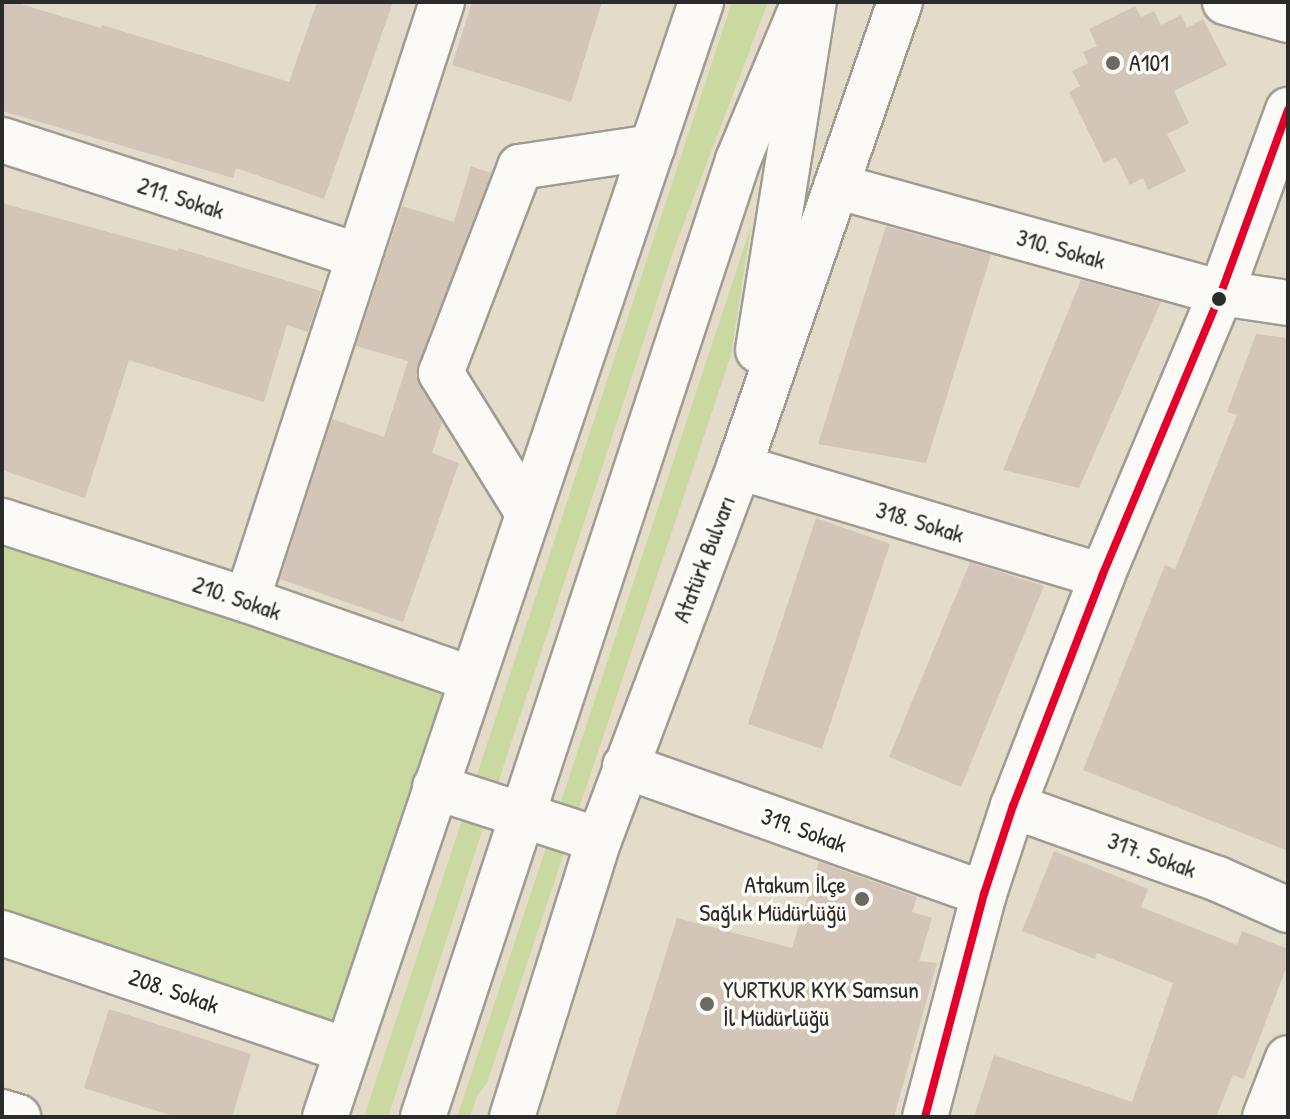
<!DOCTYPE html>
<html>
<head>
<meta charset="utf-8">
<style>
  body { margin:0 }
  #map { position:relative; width:1290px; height:1119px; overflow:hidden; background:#e4dcca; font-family:"Patrick Hand",sans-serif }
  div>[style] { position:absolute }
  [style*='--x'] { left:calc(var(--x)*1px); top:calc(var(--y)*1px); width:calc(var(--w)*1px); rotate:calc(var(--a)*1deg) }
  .green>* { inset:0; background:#cad9a0 }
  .building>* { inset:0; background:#d4c5b9 }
  .roads { filter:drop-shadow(2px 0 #a19c92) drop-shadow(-2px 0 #a19c92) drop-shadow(0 2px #a19c92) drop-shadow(0 -2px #a19c92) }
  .minor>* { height:44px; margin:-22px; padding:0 22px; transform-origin:22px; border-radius:22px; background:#fbfaf7 }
  .major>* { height:44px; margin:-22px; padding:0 22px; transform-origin:22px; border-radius:22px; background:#fbfaf7 }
  .highway>* { height:44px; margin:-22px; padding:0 22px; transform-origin:22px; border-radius:22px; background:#fbfaf7 }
  .bus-1>* { height:8px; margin:-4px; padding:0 4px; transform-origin:4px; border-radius:4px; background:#e4002b }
  .dots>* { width:22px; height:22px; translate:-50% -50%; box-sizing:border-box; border:4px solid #fdfcf7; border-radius:50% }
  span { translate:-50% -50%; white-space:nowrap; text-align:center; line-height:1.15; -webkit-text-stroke:7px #fdfcf7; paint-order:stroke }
  .poi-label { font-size:24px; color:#2b2b2b }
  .left { translate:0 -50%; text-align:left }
  .right { translate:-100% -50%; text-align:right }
  .street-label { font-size:24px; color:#2b2b2b }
  .frame { position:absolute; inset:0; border:4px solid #2b2b2b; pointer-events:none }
</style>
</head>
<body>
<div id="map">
  <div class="green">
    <div style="clip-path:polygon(732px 2px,768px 2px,673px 252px,388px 1117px,364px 1117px)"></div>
    <div style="clip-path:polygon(751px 226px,731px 355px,487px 1083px,477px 1096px,470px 1117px,457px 1117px)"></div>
    <div style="clip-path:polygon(2px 521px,471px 679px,346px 1050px,2px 933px)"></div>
  </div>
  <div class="building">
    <div style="clip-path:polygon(2px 2px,14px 2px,101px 28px,102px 25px,289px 82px,317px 2px,393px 2px,324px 199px,236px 168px,233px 178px,2px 111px)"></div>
    <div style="clip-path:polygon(472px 2px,602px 2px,571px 102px,452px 65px)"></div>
    <div style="clip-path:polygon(1135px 6px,1141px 17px,1154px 11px,1161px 25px,1181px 15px,1187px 28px,1203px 19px,1227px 65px,1174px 91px,1189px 123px,1167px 134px,1186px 171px,1148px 190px,1143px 178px,1130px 185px,1116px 157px,1104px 163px,1069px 92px,1080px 86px,1072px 71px,1088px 63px,1083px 52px,1097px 46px,1089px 29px)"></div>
    <div style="clip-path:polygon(471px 166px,491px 173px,416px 375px,442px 422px,432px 453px,459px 463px,403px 622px,280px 579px,332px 419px,384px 437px,408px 361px,356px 346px,402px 206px,454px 222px)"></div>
    <div style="clip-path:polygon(2px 203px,178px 251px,178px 248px,321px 291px,308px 332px,287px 325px,264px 402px,129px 360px,85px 498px,2px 470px)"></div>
    <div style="clip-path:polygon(886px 226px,991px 255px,926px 463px,818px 444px)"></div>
    <div style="clip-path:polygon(1081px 280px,1161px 302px,1079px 488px,1003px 470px)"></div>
    <div style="clip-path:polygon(1256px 334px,1288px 338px,1288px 851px,1083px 770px,1165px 565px,1175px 569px,1237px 415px,1227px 412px)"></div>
    <div style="clip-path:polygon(816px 518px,890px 544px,822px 749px,748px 724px)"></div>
    <div style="clip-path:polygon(970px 562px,1044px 586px,961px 787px,889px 757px)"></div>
    <div style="clip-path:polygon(1054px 851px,1148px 889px,1141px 907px,1237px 945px,1242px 931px,1288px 949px,1288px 963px,1244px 1079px,1233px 1075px,1216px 1117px,974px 1117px,994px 1055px,1132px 1102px,1173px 983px,1097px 953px,1095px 959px,1022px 931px)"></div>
    <div style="clip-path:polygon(819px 862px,917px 897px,912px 912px,932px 918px,919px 961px,937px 963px,894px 1117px,615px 1117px,677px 918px,792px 948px)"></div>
    <div style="clip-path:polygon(109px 1009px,251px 1054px,232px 1117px,176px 1117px,84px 1088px)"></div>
  </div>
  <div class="roads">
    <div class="minor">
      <div style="--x:1225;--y:2;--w:66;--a:15.9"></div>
      <div style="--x:2;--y:140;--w:375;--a:18"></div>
      <div style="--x:836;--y:186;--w:400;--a:15.5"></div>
      <div style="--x:1221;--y:293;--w:68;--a:8.5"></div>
      <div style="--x:739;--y:467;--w:379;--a:16.7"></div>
      <div style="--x:528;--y:513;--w:165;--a:-121.9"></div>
      <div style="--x:441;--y:373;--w:221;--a:-69"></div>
      <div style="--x:520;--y:167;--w:134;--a:-8.6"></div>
      <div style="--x:2;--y:521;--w:257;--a:17.9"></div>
      <div style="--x:247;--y:600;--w:238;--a:19.4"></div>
      <div style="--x:247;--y:600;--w:629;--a:-71.94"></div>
      <div style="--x:625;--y:766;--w:381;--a:19.6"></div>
      <div style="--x:435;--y:787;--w:172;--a:17.9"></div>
      <div style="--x:1013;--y:806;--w:218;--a:19.6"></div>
      <div style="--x:1218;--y:879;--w:77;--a:23.9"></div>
      <div style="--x:2;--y:933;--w:363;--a:18.8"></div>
      <div style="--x:2;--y:1112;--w:17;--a:17"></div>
      <div style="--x:925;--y:1117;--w:231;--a:-75.2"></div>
      <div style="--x:984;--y:894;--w:93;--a:-71.8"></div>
      <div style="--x:1013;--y:806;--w:247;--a:-68.8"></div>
      <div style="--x:1102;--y:576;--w:307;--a:-67.2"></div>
      <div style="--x:1221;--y:293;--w:195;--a:-69.9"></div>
      <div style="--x:1265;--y:1117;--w:63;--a:-68.7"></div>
    </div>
    <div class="major">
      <div style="--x:758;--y:350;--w:352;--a:-80.9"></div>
      <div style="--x:512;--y:1117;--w:290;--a:-72.6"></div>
      <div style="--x:599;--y:840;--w:398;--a:-69.4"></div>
      <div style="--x:739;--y:467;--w:492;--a:-70.9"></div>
    </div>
    <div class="highway">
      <div style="--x:325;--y:1117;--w:1177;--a:-71.36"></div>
      <div style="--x:423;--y:1117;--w:1008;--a:-71.78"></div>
      <div style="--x:738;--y:160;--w:171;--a:-67.3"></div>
    </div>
  </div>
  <div class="bus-1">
    <div style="--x:925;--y:1117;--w:231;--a:-75.2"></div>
    <div style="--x:984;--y:894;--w:93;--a:-71.8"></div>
    <div style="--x:1013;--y:806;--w:247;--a:-68.8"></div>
    <div style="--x:1102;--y:576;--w:307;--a:-67.2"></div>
    <div style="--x:1221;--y:293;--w:195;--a:-69.9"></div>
  </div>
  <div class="dots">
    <div style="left:1113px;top:63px;background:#6c6963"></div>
    <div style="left:1219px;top:299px;background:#2b2b2b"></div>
    <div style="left:862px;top:899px;background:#6c6963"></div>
    <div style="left:707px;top:1004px;background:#6c6963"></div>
  </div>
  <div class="poi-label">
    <span class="left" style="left:1129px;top:63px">A101</span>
    <span class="right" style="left:846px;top:899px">Atakum İlçe<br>Sağlık Müdürlüğü</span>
    <span class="left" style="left:723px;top:1004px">YURTKUR KYK Samsun<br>İl Müdürlüğü</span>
  </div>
  <div class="street-label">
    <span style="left:181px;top:198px;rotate:18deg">211. Sokak</span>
    <span style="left:1061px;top:249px;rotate:16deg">310. Sokak</span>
    <span style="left:920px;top:522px;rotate:17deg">318. Sokak</span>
    <span style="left:704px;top:559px;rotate:-69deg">Atatürk Bulvarı</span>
    <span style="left:237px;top:598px;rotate:19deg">210. Sokak</span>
    <span style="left:804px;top:830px;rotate:20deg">319. Sokak</span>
    <span style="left:1152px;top:855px;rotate:20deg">317. Sokak</span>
    <span style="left:174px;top:991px;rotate:19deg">208. Sokak</span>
  </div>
  <div class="frame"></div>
</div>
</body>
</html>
